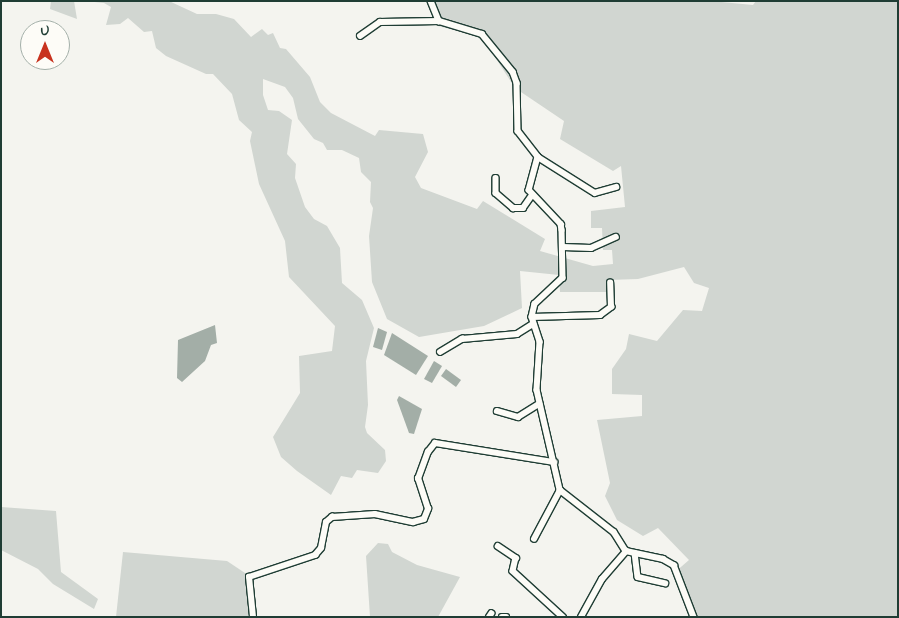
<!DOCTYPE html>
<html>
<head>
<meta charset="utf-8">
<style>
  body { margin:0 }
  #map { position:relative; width:899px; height:618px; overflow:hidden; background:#f4f4ef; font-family:Mynerve,sans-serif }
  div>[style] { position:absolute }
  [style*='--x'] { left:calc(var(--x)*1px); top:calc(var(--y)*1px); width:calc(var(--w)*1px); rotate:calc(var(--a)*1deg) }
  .green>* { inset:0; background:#d1d6d1 }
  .water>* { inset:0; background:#a3aea7 }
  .roads { filter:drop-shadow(1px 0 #1f3d34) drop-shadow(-1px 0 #1f3d34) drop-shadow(0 1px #1f3d34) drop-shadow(0 -1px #1f3d34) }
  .minor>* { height:5.5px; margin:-2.75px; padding:0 2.75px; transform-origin:2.75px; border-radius:2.75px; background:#fdfcf7 }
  span { translate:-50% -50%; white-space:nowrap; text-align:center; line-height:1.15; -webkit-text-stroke:4.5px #fdfcf7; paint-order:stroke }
  .frame { position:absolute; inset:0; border:2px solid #1f3d34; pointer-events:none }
  .north { position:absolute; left:20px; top:20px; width:50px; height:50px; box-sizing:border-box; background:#fdfcf7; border:1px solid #a4b0a9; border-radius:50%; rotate:0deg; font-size:14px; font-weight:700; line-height:20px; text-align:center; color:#1f3d34 }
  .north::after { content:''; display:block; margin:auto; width:18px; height:22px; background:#c8321e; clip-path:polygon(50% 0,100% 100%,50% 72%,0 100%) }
</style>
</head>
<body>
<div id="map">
  <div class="green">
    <div style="clip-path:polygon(51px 1px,74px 1px,77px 19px,50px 9px)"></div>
    <div style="clip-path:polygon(85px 1px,169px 1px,197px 14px,216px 14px,234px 19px,251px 37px,262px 29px,268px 35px,273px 33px,280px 48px,286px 49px,310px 77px,320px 102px,331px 113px,375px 136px,379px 130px,423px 134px,428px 152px,415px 177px,421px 188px,477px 209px,483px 201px,545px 239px,540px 251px,593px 266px,613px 264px,612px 250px,603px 250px,602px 228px,591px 228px,591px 211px,625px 207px,621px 166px,613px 171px,560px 139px,564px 121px,515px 88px,482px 37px,438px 26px,429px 1px,711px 1px,753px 5px,756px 1px,898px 1px,898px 617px,695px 617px,674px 573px,689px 560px,658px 528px,643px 536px,617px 520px,605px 496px,610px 483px,597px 420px,642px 416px,642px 395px,612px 394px,612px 369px,626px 349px,629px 334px,657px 341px,683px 310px,702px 311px,709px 288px,694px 283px,684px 267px,638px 279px,608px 280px,607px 292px,560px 292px,559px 275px,520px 271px,522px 308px,484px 326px,419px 337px,387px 319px,372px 282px,369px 236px,373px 208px,370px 202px,371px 182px,361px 172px,359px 158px,342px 150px,327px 150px,323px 143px,314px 139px,298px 119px,293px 98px,285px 87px,263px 79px,263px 95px,268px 110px,279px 111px,292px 120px,287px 154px,296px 164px,295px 178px,305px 207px,314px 219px,327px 226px,340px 248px,342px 283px,362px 300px,374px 328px,366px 361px,368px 405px,365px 427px,367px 433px,385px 450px,386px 461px,378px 473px,357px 470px,352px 478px,341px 476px,331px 495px,297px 471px,281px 457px,273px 437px,300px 393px,299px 356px,332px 351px,335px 326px,289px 277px,285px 241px,259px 184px,250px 141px,252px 132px,239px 120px,232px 94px,213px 74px,206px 74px,166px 56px,156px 48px,152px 31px,144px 32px,128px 18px,120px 24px,106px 25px,111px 7px,104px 3px)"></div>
    <div style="clip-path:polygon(1px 507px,56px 511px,61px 572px,98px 599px,94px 609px,53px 584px,38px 569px,1px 550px)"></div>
    <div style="clip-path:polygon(378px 543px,388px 544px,392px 552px,417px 565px,460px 577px,438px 617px,370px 617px,366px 556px)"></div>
    <div style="clip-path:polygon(123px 552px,227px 561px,254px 579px,248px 617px,116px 617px)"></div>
  </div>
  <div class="water">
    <div style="clip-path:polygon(215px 325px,217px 343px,211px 345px,205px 361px,182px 382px,177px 378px,178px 340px)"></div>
    <div style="clip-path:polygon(378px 328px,387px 332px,382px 350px,373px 347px)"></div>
    <div style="clip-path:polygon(392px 333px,428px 356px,416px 375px,384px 355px)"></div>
    <div style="clip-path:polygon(434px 361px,442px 366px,432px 383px,424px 379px)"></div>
    <div style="clip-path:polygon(446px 369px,461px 380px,456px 387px,441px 376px)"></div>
    <div style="clip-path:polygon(399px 396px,422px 409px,414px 434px,409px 433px,397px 400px)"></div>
  </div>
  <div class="roads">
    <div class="minor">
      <div style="--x:431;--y:1;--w:22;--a:68"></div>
      <div style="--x:439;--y:21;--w:45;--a:16.8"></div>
      <div style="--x:482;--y:34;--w:49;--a:50.8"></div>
      <div style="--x:513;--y:72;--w:12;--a:70"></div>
      <div style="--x:517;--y:83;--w:48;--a:88.8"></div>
      <div style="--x:518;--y:131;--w:33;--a:52"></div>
      <div style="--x:538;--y:157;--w:34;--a:105"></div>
      <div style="--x:529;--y:190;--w:47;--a:46.7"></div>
      <div style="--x:561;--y:224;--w:6;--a:81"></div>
      <div style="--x:562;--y:230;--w:48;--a:88.8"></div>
      <div style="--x:563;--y:278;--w:38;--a:137"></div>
      <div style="--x:535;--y:304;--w:13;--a:103"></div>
      <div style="--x:532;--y:317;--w:26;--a:72"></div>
      <div style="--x:540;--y:342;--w:48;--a:93.6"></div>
      <div style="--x:537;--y:390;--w:103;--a:77"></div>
      <div style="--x:560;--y:490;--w:68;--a:37.9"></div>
      <div style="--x:614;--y:532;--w:22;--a:58"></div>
      <div style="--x:626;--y:551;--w:38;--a:12"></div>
      <div style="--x:663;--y:559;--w:13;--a:29"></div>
      <div style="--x:674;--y:565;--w:56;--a:69"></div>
      <div style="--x:360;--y:36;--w:24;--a:-35"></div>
      <div style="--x:380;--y:22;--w:59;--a:-1"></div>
      <div style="--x:538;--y:157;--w:67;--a:32.3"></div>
      <div style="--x:595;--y:193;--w:22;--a:-16"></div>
      <div style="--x:496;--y:178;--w:15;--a:90"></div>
      <div style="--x:496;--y:193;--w:23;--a:41"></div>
      <div style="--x:513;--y:208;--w:10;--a:0"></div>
      <div style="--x:523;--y:208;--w:16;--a:-55"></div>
      <div style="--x:563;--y:247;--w:28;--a:2"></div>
      <div style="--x:591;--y:248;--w:27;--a:-24"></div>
      <div style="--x:532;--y:317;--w:68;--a:-1.7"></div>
      <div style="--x:600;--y:315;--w:14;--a:-36"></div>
      <div style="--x:611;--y:307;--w:24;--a:-92"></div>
      <div style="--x:440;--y:352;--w:26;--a:-31"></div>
      <div style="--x:462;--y:339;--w:55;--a:-5.2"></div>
      <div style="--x:517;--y:334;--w:19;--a:-32"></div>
      <div style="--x:497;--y:411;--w:22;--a:16"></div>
      <div style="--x:518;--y:417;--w:25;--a:-32"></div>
      <div style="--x:534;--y:539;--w:55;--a:-62"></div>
      <div style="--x:498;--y:546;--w:22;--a:34"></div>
      <div style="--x:516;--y:558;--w:13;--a:103"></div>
      <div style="--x:513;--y:571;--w:68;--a:42.6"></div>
      <div style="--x:635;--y:553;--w:24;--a:83"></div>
      <div style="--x:638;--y:577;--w:28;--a:13"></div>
      <div style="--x:253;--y:617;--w:40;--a:-95.7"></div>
      <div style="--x:249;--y:577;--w:70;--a:-18.4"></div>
      <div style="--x:315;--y:555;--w:9;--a:-49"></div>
      <div style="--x:321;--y:548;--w:26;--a:-79"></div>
      <div style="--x:326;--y:522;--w:8;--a:-40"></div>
      <div style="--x:332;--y:517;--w:43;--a:-4"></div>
      <div style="--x:375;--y:514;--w:39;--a:12"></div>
      <div style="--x:413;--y:522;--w:11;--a:-15"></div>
      <div style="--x:424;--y:519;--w:11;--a:-68"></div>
      <div style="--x:428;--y:509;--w:32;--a:-108"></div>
      <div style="--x:418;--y:479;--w:29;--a:-70"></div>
      <div style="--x:428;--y:452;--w:11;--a:-52"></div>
      <div style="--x:435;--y:443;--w:121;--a:9.1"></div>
      <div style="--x:489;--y:617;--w:4;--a:-56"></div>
      <div style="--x:502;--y:617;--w:4;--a:0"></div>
      <div style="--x:581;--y:617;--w:43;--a:-61.1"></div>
      <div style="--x:602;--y:579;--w:37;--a:-49"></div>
    </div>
  </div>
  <div class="frame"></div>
  <div class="north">U</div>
</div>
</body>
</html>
